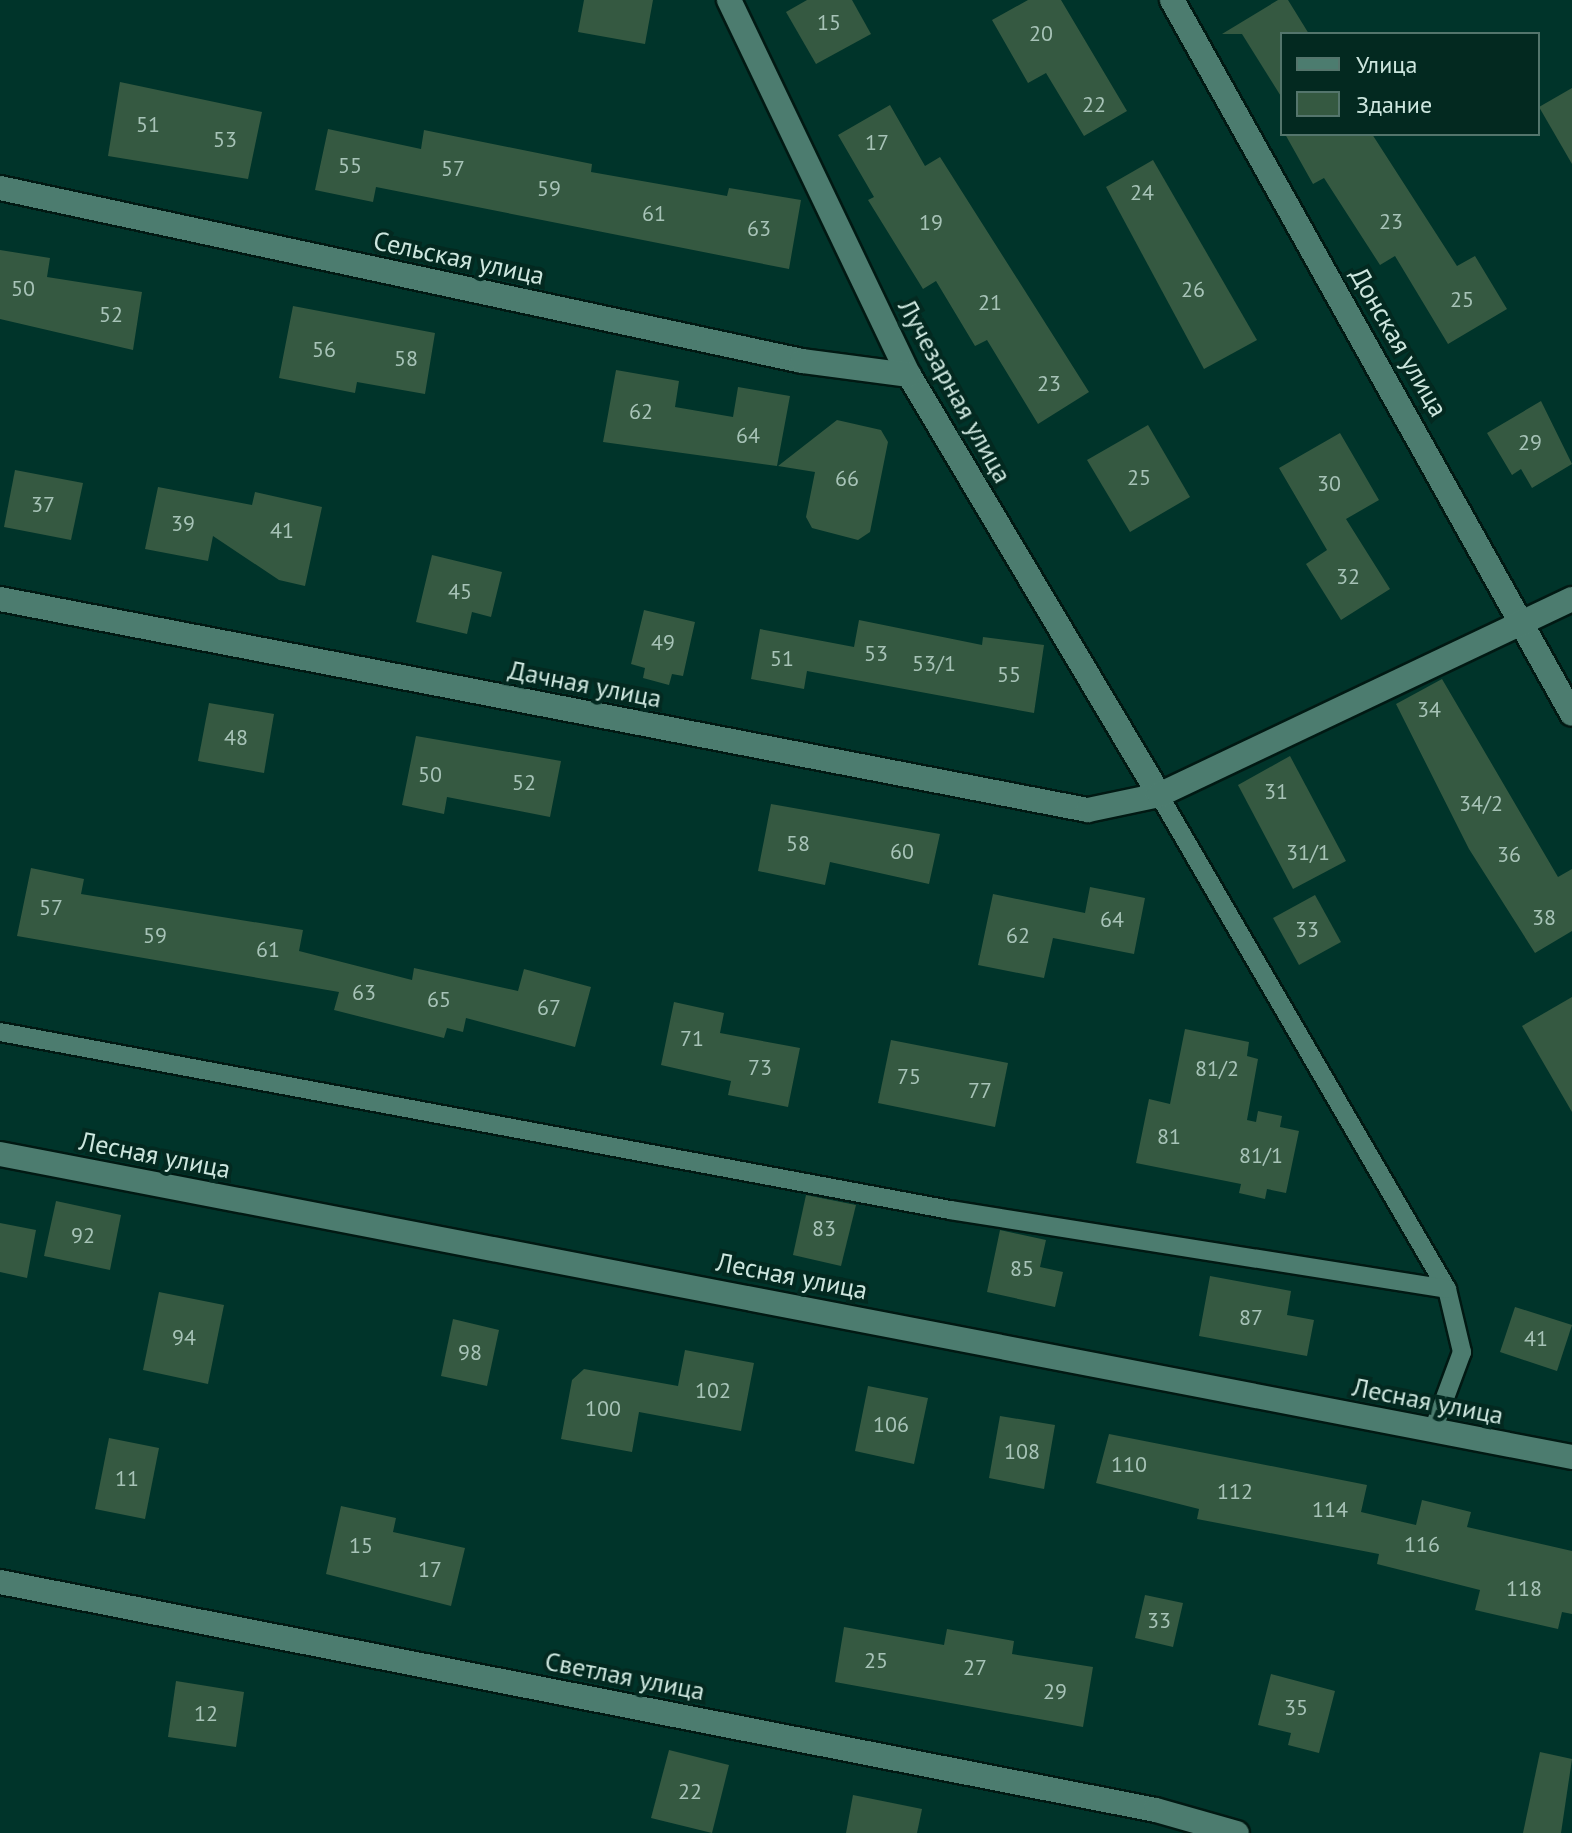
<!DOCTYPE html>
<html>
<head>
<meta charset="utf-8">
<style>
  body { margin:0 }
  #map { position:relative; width:1572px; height:1833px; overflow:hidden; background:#00342a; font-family:"PT Sans",sans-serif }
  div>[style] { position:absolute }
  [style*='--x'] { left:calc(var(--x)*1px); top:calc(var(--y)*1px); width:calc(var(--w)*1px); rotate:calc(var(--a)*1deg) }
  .building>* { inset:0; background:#355941 }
  .roads { filter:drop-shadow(2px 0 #011913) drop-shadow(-2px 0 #011913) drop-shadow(0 2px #011913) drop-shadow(0 -2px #011913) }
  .lane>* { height:18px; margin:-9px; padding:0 9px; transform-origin:9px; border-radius:9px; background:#4c7c6f }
  .street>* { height:24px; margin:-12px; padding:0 12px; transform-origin:12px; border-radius:12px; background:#4c7c6f }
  span { translate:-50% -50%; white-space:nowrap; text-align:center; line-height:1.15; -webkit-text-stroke:8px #032920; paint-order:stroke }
  .number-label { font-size:22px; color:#a7c3b7 }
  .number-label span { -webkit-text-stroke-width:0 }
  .street-label { font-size:26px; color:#cde6de }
  .legend { position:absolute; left:1280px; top:32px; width:260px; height:104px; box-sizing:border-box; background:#032920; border:2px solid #54756c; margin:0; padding:10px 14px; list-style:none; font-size:24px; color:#cde6de }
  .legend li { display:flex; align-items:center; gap:16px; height:40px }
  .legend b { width:40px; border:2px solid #54756c }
</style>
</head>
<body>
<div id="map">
  <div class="building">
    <div style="clip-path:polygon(584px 0,653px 0,645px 44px,578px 32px)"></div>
    <div style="clip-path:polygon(807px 0,852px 0,871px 34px,816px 64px,786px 12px)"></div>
    <div style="clip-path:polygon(1028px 0,1061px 0,1127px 111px,1084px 136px,1046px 73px,1028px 83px,992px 20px)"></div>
    <div style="clip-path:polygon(1278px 0,1288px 0,1309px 34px,1282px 34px,1282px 98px,1242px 34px,1222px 34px)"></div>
    <div style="clip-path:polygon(120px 82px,262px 112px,248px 179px,108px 156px)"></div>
    <div style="clip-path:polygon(1572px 88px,1572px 164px,1539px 107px)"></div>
    <div style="clip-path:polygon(890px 105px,925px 166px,940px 157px,1089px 392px,1038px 424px,987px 340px,975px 346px,936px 281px,923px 289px,868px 200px,874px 197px,838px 135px)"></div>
    <div style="clip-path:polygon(328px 129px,421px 149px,424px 130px,592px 164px,591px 172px,727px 196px,729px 188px,801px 200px,789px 269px,376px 187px,373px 202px,315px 190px)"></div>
    <div style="clip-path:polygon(1285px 134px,1372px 134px,1457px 266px,1475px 256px,1507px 309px,1448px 344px,1395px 256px,1380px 265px,1324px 178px,1313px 184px)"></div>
    <div style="clip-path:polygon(1153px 160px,1257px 340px,1204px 369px,1106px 187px)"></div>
    <div style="clip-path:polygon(0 250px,50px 258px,47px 277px,142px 292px,133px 350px,0 319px)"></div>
    <div style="clip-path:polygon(293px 306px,435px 333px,425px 394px,357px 382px,355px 393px,279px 378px)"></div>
    <div style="clip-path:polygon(616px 370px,679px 381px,675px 407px,733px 417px,738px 387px,790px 396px,777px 466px,603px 442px)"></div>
    <div style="clip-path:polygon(1541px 401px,1572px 464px,1532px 488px,1521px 469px,1512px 475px,1487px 433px)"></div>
    <div style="clip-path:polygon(837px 420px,881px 430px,888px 442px,870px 532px,858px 540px,812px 528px,806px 517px,815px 472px,778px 466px)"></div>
    <div style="clip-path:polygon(1148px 425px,1190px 497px,1130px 532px,1087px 460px)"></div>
    <div style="clip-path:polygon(1340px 433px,1379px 500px,1346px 519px,1390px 589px,1341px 620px,1306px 564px,1327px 550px,1279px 468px)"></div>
    <div style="clip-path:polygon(15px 470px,83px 483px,71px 540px,4px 527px)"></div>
    <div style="clip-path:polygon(158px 487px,252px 505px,255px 492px,322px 507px,305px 586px,279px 580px,213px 536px,208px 561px,145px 549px)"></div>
    <div style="clip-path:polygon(432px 555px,502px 572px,491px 617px,472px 612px,467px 634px,416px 622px)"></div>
    <div style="clip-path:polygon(644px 610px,695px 622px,683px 676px,672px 674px,669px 685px,643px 678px,645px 668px,631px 664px)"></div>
    <div style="clip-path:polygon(859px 620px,982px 645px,983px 637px,1044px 645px,1034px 713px,807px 671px,804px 689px,751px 679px,760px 629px,854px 647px)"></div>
    <div style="clip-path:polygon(1442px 679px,1558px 877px,1572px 869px,1572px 931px,1535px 953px,1469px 849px,1396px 704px)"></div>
    <div style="clip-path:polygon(209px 703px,274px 714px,264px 773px,198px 761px)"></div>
    <div style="clip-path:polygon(416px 736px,561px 761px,550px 817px,447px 797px,444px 814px,402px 805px)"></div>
    <div style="clip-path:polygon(1290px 756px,1346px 861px,1293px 889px,1238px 785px)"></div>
    <div style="clip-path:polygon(771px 804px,940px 834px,929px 884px,830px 862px,825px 885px,758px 871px)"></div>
    <div style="clip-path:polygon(31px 868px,84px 879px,81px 894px,303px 930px,299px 951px,412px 980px,414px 968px,518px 991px,524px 969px,591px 987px,575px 1047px,466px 1018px,463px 1032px,447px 1028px,444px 1038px,334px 1010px,339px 992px,17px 936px)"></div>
    <div style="clip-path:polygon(1090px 887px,1145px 898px,1134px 954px,1053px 938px,1044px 978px,978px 965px,993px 894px,1085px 913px)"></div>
    <div style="clip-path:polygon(1315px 895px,1341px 942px,1299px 965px,1273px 918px)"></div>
    <div style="clip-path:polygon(1572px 997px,1572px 1112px,1522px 1026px)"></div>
    <div style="clip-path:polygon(674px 1002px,724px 1013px,720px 1033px,800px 1048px,788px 1107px,728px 1095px,731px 1081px,661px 1065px)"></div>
    <div style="clip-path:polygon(1185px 1029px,1249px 1042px,1247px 1056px,1258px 1059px,1247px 1120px,1256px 1122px,1258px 1111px,1282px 1116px,1280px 1127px,1299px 1131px,1286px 1193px,1267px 1189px,1265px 1199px,1239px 1193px,1241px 1184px,1136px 1163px,1149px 1099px,1170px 1104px)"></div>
    <div style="clip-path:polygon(891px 1040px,1008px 1063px,995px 1127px,878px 1103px)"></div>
    <div style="clip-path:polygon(806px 1195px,856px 1205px,841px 1266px,793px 1255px)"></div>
    <div style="clip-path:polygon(56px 1201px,121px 1215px,110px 1270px,44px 1256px)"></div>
    <div style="clip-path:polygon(0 1223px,36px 1230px,27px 1278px,0 1272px)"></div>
    <div style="clip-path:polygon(1000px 1230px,1046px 1240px,1040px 1267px,1063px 1272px,1055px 1307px,987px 1292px)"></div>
    <div style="clip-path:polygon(1210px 1276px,1291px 1291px,1287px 1315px,1314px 1320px,1307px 1356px,1199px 1336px)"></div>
    <div style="clip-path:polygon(159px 1292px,224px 1305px,208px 1384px,143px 1370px)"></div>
    <div style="clip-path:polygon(1515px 1307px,1572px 1325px,1557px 1371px,1500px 1352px)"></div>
    <div style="clip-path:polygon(453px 1319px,499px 1330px,487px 1386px,441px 1376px)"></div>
    <div style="clip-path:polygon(685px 1350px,754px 1363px,741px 1431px,639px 1412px,632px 1452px,561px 1439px,572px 1380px,584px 1369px,678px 1386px)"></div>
    <div style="clip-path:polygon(868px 1386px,928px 1398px,914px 1464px,855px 1451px)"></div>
    <div style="clip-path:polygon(1000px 1416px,1055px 1425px,1044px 1489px,989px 1478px)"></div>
    <div style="clip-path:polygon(1109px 1434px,1367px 1485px,1361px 1512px,1416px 1525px,1422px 1500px,1471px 1512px,1467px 1527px,1572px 1551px,1572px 1614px,1562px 1612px,1558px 1629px,1475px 1610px,1480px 1590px,1377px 1564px,1379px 1554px,1197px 1519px,1199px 1509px,1096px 1483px)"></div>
    <div style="clip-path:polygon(109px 1438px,159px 1448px,145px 1519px,95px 1509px)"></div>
    <div style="clip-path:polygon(341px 1506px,396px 1518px,393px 1532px,465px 1548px,451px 1606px,326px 1574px)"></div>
    <div style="clip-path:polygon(1145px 1595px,1183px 1603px,1173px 1647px,1135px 1638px)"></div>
    <div style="clip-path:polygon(844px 1627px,944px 1645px,947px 1629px,1014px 1641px,1012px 1654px,1093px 1667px,1083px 1727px,835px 1682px)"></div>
    <div style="clip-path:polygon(1271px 1674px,1335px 1691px,1319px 1753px,1288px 1745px,1291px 1733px,1258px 1725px)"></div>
    <div style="clip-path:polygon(176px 1681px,244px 1692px,236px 1747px,168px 1737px)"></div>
    <div style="clip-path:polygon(669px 1750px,729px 1765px,712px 1833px,651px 1818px)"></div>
    <div style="clip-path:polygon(1540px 1752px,1572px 1759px,1561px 1833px,1523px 1833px)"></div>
    <div style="clip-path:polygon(853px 1795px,922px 1809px,917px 1833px,846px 1833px)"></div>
  </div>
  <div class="roads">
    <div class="lane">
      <div style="--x:1159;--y:795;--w:572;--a:59.76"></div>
      <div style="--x:1447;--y:1289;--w:65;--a:76.6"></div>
      <div style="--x:1462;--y:1352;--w:83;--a:110.4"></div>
      <div style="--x:0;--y:1032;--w:967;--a:10.61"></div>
      <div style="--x:950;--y:1210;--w:503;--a:9.03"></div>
    </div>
    <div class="street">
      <div style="--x:729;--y:0;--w:416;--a:64.4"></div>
      <div style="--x:909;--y:375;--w:489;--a:59.2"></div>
      <div style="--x:1172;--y:0;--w:818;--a:60.74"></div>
      <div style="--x:0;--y:188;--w:820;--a:12.17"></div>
      <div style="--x:802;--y:361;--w:108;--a:7.5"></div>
      <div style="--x:0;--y:599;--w:1108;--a:10.98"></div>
      <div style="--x:1088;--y:810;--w:73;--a:-11.9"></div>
      <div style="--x:1159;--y:795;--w:457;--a:-25.4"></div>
      <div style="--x:0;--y:1154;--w:1601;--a:10.91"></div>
      <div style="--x:0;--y:1582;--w:1178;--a:11.16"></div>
      <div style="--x:1156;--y:1810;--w:84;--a:15.9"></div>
    </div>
  </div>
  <div class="number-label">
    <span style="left:829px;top:23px">15</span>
    <span style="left:1041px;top:34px">20</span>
    <span style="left:1094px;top:105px">22</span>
    <span style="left:148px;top:125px">51</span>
    <span style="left:225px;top:140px">53</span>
    <span style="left:877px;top:143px">17</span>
    <span style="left:350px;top:166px">55</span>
    <span style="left:453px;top:169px">57</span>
    <span style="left:549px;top:189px">59</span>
    <span style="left:1142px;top:193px">24</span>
    <span style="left:654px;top:214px">61</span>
    <span style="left:1391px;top:222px">23</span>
    <span style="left:931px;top:223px">19</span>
    <span style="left:759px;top:229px">63</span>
    <span style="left:23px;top:289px">50</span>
    <span style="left:1193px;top:290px">26</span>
    <span style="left:1462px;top:300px">25</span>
    <span style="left:990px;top:303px">21</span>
    <span style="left:111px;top:315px">52</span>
    <span style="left:324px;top:350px">56</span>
    <span style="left:406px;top:359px">58</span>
    <span style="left:1049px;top:384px">23</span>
    <span style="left:641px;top:412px">62</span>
    <span style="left:748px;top:436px">64</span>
    <span style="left:1530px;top:443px">29</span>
    <span style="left:1139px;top:478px">25</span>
    <span style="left:847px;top:479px">66</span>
    <span style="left:1329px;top:484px">30</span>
    <span style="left:43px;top:505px">37</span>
    <span style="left:183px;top:524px">39</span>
    <span style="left:282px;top:531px">41</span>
    <span style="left:1348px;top:577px">32</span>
    <span style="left:460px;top:592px">45</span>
    <span style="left:663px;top:643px">49</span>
    <span style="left:876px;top:654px">53</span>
    <span style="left:782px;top:659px">51</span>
    <span style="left:934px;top:664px">53/1</span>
    <span style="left:1009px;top:675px">55</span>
    <span style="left:1429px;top:710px">34</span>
    <span style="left:236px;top:738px">48</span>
    <span style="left:430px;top:775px">50</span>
    <span style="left:524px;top:783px">52</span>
    <span style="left:1276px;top:792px">31</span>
    <span style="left:1481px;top:804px">34/2</span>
    <span style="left:798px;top:844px">58</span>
    <span style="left:902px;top:852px">60</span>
    <span style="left:1308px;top:853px">31/1</span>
    <span style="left:1509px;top:855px">36</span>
    <span style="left:51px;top:908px">57</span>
    <span style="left:1544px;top:918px">38</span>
    <span style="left:1112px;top:920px">64</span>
    <span style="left:1307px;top:930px">33</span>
    <span style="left:155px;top:936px">59</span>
    <span style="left:1018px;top:936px">62</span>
    <span style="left:268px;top:950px">61</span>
    <span style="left:364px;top:993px">63</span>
    <span style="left:439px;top:1000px">65</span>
    <span style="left:549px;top:1008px">67</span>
    <span style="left:692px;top:1039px">71</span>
    <span style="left:760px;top:1068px">73</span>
    <span style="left:1217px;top:1069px">81/2</span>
    <span style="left:909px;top:1077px">75</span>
    <span style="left:980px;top:1091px">77</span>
    <span style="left:1169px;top:1137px">81</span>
    <span style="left:1261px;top:1156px">81/1</span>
    <span style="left:824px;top:1229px">83</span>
    <span style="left:83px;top:1236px">92</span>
    <span style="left:1022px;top:1269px">85</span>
    <span style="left:1251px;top:1318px">87</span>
    <span style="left:184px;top:1338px">94</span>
    <span style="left:1536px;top:1339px">41</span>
    <span style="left:470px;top:1353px">98</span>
    <span style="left:713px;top:1391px">102</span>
    <span style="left:603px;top:1409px">100</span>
    <span style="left:891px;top:1425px">106</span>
    <span style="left:1022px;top:1452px">108</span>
    <span style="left:1129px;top:1465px">110</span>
    <span style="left:127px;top:1479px">11</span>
    <span style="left:1235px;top:1492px">112</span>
    <span style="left:1330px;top:1510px">114</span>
    <span style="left:1422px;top:1545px">116</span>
    <span style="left:361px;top:1546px">15</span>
    <span style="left:430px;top:1570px">17</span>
    <span style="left:1524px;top:1589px">118</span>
    <span style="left:1159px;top:1621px">33</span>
    <span style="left:876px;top:1661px">25</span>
    <span style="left:975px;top:1668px">27</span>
    <span style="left:1055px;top:1692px">29</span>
    <span style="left:1296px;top:1708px">35</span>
    <span style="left:206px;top:1714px">12</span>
    <span style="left:690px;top:1792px">22</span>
  </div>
  <div class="street-label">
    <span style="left:459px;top:258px;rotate:12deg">Сельская улица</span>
    <span style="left:1399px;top:342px;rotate:60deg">Донская улица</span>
    <span style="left:955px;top:391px;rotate:61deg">Лучезарная улица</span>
    <span style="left:585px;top:684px;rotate:11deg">Дачная улица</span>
    <span style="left:155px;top:1155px;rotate:11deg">Лесная улица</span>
    <span style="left:792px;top:1276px;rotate:11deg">Лесная улица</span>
    <span style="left:1428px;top:1401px;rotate:11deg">Лесная улица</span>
    <span style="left:625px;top:1676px;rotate:11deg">Светлая улица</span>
  </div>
  <ul class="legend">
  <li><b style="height:10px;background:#4c7c6f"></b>Улица</li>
  <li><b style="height:22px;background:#355941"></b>Здание</li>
  </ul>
</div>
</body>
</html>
